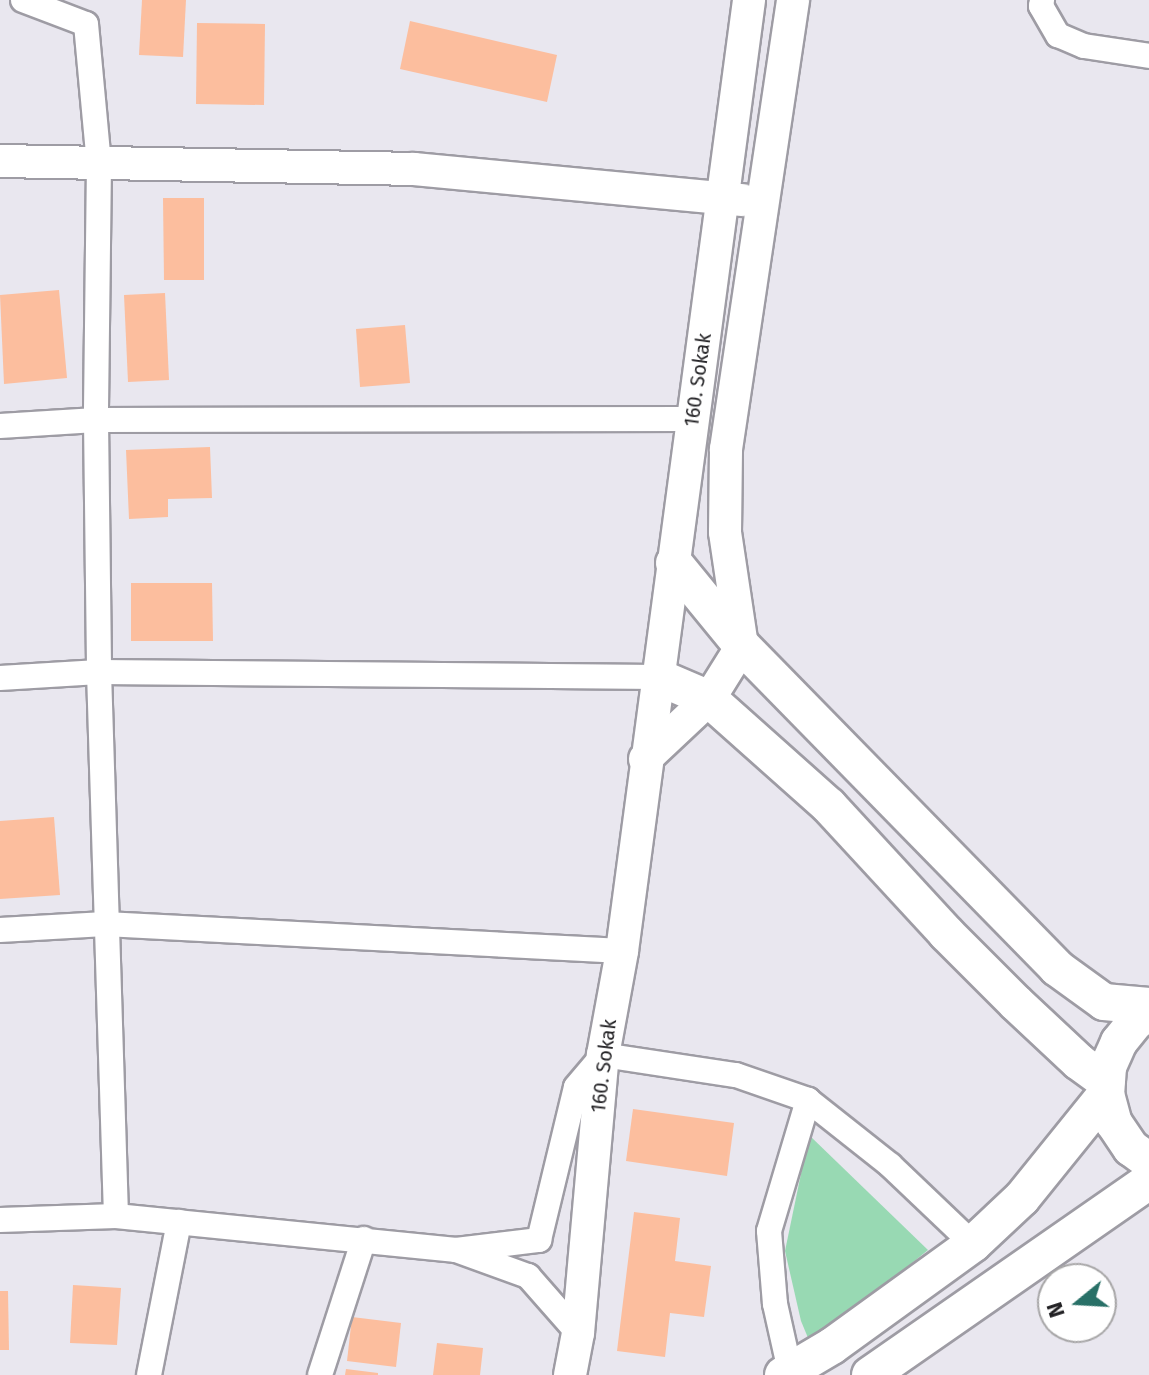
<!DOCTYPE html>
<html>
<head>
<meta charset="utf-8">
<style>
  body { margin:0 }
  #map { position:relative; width:1149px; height:1375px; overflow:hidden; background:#e9e7ef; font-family:"Fira Sans",sans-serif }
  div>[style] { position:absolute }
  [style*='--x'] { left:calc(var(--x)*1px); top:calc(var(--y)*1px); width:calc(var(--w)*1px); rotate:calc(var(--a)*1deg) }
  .green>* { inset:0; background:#98d9b3 }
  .building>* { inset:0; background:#fcbe9e }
  .roads { filter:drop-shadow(2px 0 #9e9ca4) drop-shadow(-2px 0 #9e9ca4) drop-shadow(0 2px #9e9ca4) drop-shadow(0 -2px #9e9ca4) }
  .minor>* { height:24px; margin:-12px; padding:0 12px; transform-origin:12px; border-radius:12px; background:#fff }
  .tertiary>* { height:32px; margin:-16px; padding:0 16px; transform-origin:16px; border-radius:16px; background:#fff }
  .secondary>* { height:36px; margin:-18px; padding:0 18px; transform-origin:18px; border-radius:18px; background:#fff }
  span { translate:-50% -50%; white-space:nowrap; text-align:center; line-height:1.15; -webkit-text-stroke:7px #fff; paint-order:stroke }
  .street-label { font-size:20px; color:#222124 }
  .north { position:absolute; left:1037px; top:1263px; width:80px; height:80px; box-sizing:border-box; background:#fff; border:2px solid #a7a6a7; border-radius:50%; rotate:252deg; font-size:22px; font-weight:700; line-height:32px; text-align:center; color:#222124 }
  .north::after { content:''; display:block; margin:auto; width:28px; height:36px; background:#287067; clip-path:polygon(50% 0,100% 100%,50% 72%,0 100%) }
</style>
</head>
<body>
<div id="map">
  <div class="green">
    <div style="clip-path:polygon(809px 1135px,928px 1250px,811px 1345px,801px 1321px,785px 1251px)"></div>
  </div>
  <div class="building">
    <div style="clip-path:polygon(142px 0,186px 0,183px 57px,139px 55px)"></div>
    <div style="clip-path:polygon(410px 21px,557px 55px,547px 102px,400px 69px)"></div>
    <div style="clip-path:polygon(197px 23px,265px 24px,264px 105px,196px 104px)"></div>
    <div style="clip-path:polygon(163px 198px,204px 198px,204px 280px,164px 280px)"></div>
    <div style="clip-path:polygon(59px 290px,67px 378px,4px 384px,0 295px)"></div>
    <div style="clip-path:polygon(165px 293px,169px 380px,128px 382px,124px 295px)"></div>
    <div style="clip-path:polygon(405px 325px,410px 383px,360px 387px,356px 329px)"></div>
    <div style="clip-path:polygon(210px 447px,212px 498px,168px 499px,168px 517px,129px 519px,126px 450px)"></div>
    <div style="clip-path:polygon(131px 583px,212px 583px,213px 641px,131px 641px)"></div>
    <div style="clip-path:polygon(54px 817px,60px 895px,0 899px,0 821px)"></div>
    <div style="clip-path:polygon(633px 1109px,734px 1123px,727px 1176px,626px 1161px)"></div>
    <div style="clip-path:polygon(634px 1212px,680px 1218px,675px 1261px,711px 1266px,704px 1317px,670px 1313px,665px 1357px,617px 1351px)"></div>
    <div style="clip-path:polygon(73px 1285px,121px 1288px,117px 1345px,70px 1343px)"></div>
    <div style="clip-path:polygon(0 1291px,8px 1291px,9px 1350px,0 1350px)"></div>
    <div style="clip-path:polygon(352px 1317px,401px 1323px,396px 1367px,347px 1361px)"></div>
    <div style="clip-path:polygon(437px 1343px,483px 1348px,480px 1375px,433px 1375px)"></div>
    <div style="clip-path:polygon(346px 1369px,378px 1373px,378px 1375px,345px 1375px)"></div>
  </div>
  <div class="roads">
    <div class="minor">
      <div style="--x:23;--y:0;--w:67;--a:20.9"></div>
      <div style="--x:86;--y:24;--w:140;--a:84.7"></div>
      <div style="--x:99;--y:163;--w:257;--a:90.7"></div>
      <div style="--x:96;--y:420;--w:252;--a:89.3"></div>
      <div style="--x:99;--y:672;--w:544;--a:88.21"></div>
      <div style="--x:1042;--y:0;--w:6;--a:99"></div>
      <div style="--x:1041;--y:6;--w:34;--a:60"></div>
      <div style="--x:1058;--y:35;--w:28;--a:23"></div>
      <div style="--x:1084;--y:46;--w:66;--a:8.7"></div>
      <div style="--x:0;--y:426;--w:96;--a:-3.6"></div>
      <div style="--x:96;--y:420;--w:597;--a:-0.1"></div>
      <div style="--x:0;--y:678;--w:99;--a:-3.5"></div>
      <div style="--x:99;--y:672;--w:559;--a:0.51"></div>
      <div style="--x:0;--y:930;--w:105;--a:-3.3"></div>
      <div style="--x:105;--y:924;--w:518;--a:2.99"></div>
      <div style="--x:0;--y:1220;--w:116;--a:-2"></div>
      <div style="--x:116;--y:1216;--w:342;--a:5.7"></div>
      <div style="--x:456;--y:1250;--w:77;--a:19.9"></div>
      <div style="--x:528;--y:1276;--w:76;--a:48.7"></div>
      <div style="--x:456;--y:1250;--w:84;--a:-6.9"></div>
      <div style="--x:539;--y:1240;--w:157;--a:-76.4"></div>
      <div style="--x:576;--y:1087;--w:42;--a:-49.8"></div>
      <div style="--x:603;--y:1055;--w:134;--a:8.6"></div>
      <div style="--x:736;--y:1075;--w:76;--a:19.1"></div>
      <div style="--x:808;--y:1100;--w:105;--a:38.4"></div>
      <div style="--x:890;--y:1165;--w:115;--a:43.6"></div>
      <div style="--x:790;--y:1371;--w:69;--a:-102.6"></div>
      <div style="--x:775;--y:1304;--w:73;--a:-94.7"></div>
      <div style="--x:769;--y:1231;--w:137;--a:-73.4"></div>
      <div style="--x:149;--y:1375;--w:156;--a:-78.9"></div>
      <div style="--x:320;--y:1375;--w:143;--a:-72.1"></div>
    </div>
    <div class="tertiary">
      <div style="--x:0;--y:161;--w:414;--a:1.1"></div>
      <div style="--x:414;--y:169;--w:330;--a:5.4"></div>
      <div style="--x:645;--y:759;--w:88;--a:-43.2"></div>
      <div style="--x:709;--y:699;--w:62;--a:-58.1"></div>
      <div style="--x:742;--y:646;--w:115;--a:-98.5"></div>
      <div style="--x:725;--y:532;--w:83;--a:-89.3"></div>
      <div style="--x:726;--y:449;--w:454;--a:-81.5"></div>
      <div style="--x:570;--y:1375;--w:43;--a:-79.2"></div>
      <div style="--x:578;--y:1333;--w:279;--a:-84.9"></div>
      <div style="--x:603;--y:1055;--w:106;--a:-79.6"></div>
      <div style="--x:622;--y:951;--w:959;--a:-82.39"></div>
    </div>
    <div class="secondary">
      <div style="--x:674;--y:563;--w:107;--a:50.7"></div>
      <div style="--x:742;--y:646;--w:450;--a:45.6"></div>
      <div style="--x:1057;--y:968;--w:58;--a:35.9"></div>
      <div style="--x:1104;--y:1002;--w:45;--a:5.1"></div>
      <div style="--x:658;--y:677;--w:56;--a:23.3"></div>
      <div style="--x:709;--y:699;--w:161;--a:41.7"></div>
      <div style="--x:829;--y:806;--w:173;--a:47.3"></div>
      <div style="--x:946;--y:933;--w:99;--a:45"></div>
      <div style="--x:1016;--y:1003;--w:86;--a:43.1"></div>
      <div style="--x:1079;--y:1062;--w:34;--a:36"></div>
      <div style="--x:1149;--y:1013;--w:15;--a:148"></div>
      <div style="--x:1136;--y:1021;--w:27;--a:129"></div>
      <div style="--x:1119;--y:1042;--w:27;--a:114"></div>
      <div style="--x:1108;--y:1067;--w:27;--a:94"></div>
      <div style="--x:1106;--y:1094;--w:30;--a:75"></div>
      <div style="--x:1114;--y:1123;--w:30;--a:56"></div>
      <div style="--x:1131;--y:1148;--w:22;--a:36"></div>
      <div style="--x:783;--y:1375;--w:57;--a:-30.6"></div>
      <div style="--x:832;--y:1346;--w:174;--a:-35.9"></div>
      <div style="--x:973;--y:1244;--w:67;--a:-43.2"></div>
      <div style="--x:1022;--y:1198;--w:134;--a:-51.1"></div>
      <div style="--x:870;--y:1375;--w:340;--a:-34.8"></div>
    </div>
  </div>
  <div class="street-label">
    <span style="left:698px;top:380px;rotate:-82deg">160. Sokak</span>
    <span style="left:604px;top:1066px;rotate:-83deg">160. Sokak</span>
  </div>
  <div class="north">N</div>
</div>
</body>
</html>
